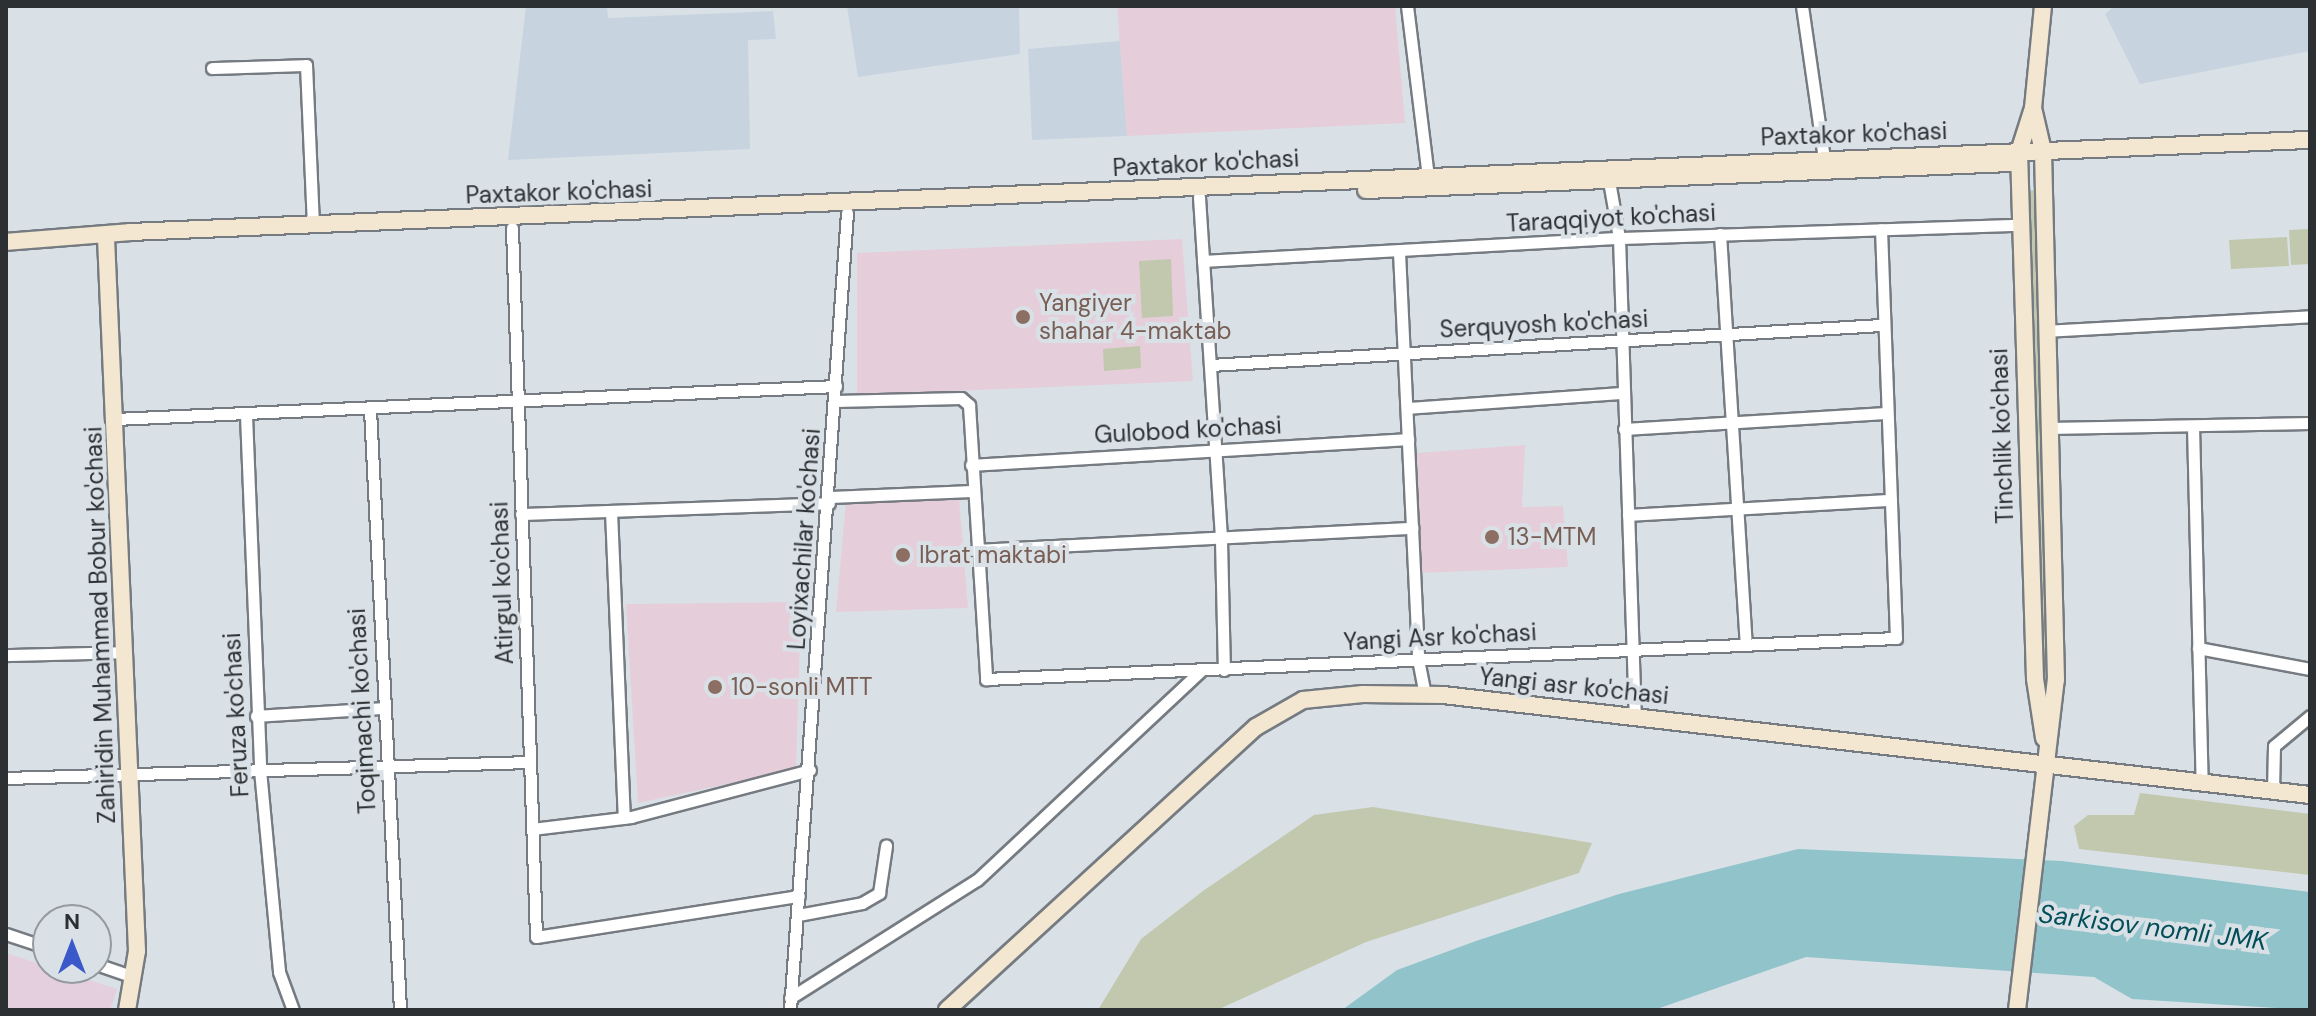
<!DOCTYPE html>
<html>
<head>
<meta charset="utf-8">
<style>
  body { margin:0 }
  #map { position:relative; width:2316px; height:1016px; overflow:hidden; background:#d9e1e7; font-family:"DM Sans",sans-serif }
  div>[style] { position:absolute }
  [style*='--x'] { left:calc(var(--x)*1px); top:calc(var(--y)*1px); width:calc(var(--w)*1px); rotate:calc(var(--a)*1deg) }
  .built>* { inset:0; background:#c7d3df }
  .education>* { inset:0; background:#e5ceda }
  .medical>* { inset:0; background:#e3cfde }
  .green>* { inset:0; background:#c1c8ad }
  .water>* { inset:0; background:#91c3cb }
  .roads { filter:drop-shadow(2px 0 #757b81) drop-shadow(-2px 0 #757b81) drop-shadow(0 2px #757b81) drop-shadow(0 -2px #757b81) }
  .street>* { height:11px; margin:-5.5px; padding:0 5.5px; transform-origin:5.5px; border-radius:5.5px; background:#fff }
  .secondary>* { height:16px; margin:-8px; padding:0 8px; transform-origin:8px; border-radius:8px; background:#f3e7d1 }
  .dots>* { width:22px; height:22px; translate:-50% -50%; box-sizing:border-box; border:4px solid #d9e1e7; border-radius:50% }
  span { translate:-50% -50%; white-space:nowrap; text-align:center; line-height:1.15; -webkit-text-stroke:8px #d9e1e7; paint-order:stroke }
  .street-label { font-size:24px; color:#2d3032 }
  .education-label { font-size:24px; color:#785e54 }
  .left { translate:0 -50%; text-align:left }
  .water-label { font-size:26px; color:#024e58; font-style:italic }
  .frame { position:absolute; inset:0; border:8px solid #2d3032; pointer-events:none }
  .north { position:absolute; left:32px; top:904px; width:80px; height:80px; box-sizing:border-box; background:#d9e1e7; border:2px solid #949a9f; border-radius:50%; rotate:0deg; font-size:22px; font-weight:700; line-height:32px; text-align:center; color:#2d3032 }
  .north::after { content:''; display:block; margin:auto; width:28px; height:36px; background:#3a58ca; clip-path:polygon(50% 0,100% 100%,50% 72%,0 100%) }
</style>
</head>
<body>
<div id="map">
  <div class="built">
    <div style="clip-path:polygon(526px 6px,607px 6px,608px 18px,773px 11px,776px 39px,748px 40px,750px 149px,508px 160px)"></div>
    <div style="clip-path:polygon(847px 6px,1019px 6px,1020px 54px,858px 77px)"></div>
    <div style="clip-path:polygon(2114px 6px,2310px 6px,2310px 51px,2140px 84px,2105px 14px)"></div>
    <div style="clip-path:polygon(1120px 41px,1127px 136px,1032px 140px,1028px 49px)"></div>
  </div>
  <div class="education">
    <div style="clip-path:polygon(1117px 6px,1395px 6px,1405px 123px,1127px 136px)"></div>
    <div style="clip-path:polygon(1182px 239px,1193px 381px,857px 395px,857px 253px)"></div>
    <div style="clip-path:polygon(1525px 445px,1522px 507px,1563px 506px,1568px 567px,1420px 573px,1417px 453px)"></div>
    <div style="clip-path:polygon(959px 498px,968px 608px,836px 612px,846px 501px)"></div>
    <div style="clip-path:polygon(801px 602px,796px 769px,638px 803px,626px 604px)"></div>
  </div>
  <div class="medical">
    <div style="clip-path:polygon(6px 953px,117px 989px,110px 1010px,6px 1010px)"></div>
  </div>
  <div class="green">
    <div style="clip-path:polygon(2035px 190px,2050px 677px,2042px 679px,2028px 191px)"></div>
    <div style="clip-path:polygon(2310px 229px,2310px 264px,2291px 265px,2289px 230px)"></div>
    <div style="clip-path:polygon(2287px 237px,2289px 266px,2231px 269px,2229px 240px)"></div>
    <div style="clip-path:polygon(1171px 259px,1173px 316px,1142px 318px,1139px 261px)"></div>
    <div style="clip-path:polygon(1140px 346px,1141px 368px,1104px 371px,1103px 349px)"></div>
    <div style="clip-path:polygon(2140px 793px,2310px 814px,2310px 875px,2079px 849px,2074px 826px,2088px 815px,2134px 815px)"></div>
    <div style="clip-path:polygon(1373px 807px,1592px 843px,1579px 873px,1366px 942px,1217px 1010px,1098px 1010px,1141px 939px,1203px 891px,1314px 815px)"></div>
  </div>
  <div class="water">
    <div style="clip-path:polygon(1798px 849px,2062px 861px,2310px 892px,2310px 1010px,2132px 999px,2094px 977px,1806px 957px,1654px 1010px,1342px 1010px,1397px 970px,1476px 941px,1619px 894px)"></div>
  </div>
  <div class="roads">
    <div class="street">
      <div style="--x:1407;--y:6;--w:179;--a:83"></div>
      <div style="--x:1802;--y:6;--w:155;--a:81.8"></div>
      <div style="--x:212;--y:68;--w:94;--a:-1.8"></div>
      <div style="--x:306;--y:65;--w:161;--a:87.5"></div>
      <div style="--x:1609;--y:181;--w:58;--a:80"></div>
      <div style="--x:1619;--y:238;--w:479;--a:88.1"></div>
      <div style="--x:1199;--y:197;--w:344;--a:86.3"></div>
      <div style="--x:1221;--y:540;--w:130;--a:88.7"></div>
      <div style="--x:512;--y:228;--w:709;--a:88.06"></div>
      <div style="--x:536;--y:937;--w:266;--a:-8.9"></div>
      <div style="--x:1720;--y:234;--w:411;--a:86.4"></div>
      <div style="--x:1399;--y:252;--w:407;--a:87.3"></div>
      <div style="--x:1418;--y:659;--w:36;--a:79"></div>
      <div style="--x:1203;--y:261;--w:417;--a:-3.2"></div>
      <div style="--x:1619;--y:238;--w:402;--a:-1.9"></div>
      <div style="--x:2045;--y:331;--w:265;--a:-3.2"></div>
      <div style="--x:1210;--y:365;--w:672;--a:-3.41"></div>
      <div style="--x:835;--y:401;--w:126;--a:-1.4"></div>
      <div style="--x:961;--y:398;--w:11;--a:41"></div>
      <div style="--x:969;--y:405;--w:275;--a:86.4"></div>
      <div style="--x:986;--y:679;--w:911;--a:-2.58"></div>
      <div style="--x:1896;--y:638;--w:409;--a:-92.1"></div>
      <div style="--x:1407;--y:408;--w:216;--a:-4"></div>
      <div style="--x:370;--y:409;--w:602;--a:87.14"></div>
      <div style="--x:246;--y:415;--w:355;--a:87.7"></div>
      <div style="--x:260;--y:770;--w:203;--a:84.6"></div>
      <div style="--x:279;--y:972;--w:40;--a:69.8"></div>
      <div style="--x:115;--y:419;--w:722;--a:-2.62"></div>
      <div style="--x:2193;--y:426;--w:356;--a:88.6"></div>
      <div style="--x:2047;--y:428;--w:263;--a:-1.1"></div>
      <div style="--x:1624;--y:429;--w:262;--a:-3.5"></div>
      <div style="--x:971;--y:465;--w:438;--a:-3.4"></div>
      <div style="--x:830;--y:497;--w:142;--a:-2.4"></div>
      <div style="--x:611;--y:511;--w:307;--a:87.6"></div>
      <div style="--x:521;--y:514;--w:308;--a:-2"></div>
      <div style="--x:1628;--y:515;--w:263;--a:-3.3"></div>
      <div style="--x:976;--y:550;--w:437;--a:-2.9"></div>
      <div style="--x:2198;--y:648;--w:114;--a:10.6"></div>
      <div style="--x:6;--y:655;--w:119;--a:-1.4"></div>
      <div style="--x:256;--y:716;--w:128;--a:-3.6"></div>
      <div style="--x:6;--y:778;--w:524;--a:-1.75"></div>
      <div style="--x:2273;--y:790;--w:44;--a:-88.7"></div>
      <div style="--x:2274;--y:746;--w:47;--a:-39.8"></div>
      <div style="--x:532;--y:829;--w:100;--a:-6.9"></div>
      <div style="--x:631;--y:817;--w:185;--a:-14.7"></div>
      <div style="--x:798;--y:915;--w:65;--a:-10.6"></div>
      <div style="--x:862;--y:903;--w:20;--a:-30"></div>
      <div style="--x:879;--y:893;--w:48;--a:-81.5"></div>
      <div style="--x:6;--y:934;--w:44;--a:18.4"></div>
      <div style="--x:96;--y:964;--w:40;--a:18.9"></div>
      <div style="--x:790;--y:998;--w:221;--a:-32.3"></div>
      <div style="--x:977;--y:880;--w:306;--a:-43.1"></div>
      <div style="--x:790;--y:1010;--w:799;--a:-85.91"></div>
    </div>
    <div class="secondary">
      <div style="--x:2043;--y:6;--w:102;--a:95.6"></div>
      <div style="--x:2033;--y:108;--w:46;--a:107.7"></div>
      <div style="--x:2019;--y:152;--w:527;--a:88.26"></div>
      <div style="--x:2035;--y:679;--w:60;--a:81.3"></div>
      <div style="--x:1366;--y:190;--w:645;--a:-2.4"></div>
      <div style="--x:106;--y:238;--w:714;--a:87.51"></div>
      <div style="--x:137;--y:951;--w:60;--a:99.6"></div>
      <div style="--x:6;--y:242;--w:124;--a:-4.6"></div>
      <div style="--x:130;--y:232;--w:2182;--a:-2.42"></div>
      <div style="--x:947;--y:1010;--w:419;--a:-42.5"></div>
      <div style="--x:1256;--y:727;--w:54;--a:-29.9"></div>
      <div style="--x:1303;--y:700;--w:60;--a:-5.7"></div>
      <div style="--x:1363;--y:694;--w:80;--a:0.7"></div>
      <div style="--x:1443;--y:695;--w:873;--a:6.58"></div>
      <div style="--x:2017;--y:1010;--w:332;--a:-83.3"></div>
      <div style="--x:2056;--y:680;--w:529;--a:-91.41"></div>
      <div style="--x:2043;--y:151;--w:44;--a:-103.1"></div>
    </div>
  </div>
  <div class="dots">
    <div style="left:1023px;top:317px;background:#8d6e63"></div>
    <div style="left:1492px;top:537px;background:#8d6e63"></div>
    <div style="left:903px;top:555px;background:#8d6e63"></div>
    <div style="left:715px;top:687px;background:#8d6e63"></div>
  </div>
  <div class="street-label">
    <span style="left:1854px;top:134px;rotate:-2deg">Paxtakor ko'chasi</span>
    <span style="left:1206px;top:163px;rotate:-3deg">Paxtakor ko'chasi</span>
    <span style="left:559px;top:192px;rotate:-2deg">Paxtakor ko'chasi</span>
    <span style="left:1611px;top:218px;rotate:-3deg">Taraqqiyot ko'chasi</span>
    <span style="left:1544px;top:324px;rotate:-3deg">Serquyosh ko'chasi</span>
    <span style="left:1188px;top:430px;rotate:-3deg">Gulobod ko'chasi</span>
    <span style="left:2002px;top:436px;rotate:-92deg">Tinchlik ko'chasi</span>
    <span style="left:804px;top:539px;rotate:-86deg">Loyixachilar ko'chasi</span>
    <span style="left:502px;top:583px;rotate:-92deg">Atirgul ko'chasi</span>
    <span style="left:100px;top:625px;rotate:-92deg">Zahiridin Muhammad Bobur ko'chasi</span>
    <span style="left:1440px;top:637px;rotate:-3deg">Yangi Asr ko'chasi</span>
    <span style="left:1574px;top:686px;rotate:6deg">Yangi asr ko'chasi</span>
    <span style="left:362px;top:711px;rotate:-93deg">Toqimachi ko'chasi</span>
    <span style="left:236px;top:715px;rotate:-93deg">Feruza ko'chasi</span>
  </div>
  <div class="education-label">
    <span class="left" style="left:1039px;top:317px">Yangiyer<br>shahar 4-maktab</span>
    <span class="left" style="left:1508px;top:537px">13-MTM</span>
    <span class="left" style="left:919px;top:555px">Ibrat maktabi</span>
    <span class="left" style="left:731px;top:687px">10-sonli MTT</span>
  </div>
  <div class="water-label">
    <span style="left:2153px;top:928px;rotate:7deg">Sarkisov nomli JMK</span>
  </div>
  <div class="frame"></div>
  <div class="north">N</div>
</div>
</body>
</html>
